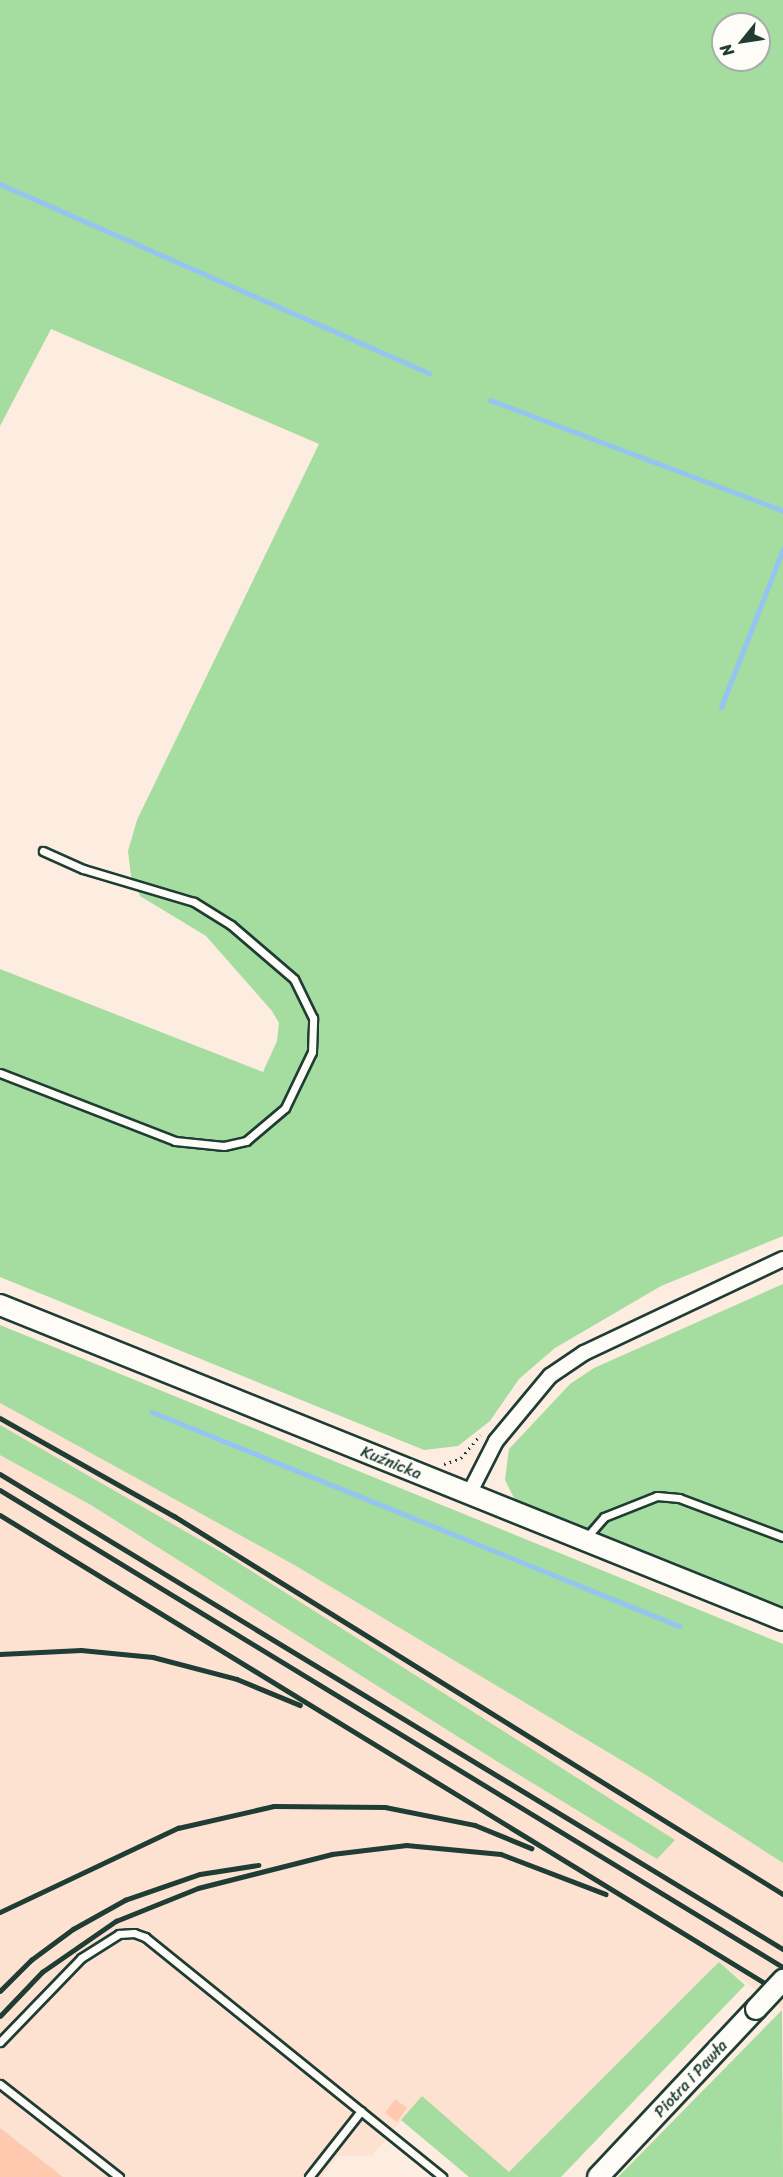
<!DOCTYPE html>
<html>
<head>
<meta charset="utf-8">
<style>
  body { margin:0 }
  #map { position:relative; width:783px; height:2177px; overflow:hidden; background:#fdede1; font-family:Sriracha,sans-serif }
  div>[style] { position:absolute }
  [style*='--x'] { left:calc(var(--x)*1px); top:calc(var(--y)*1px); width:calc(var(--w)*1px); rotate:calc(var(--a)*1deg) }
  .built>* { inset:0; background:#fde2d2 }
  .green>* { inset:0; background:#a5dc9f }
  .stream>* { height:5px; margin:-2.5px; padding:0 2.5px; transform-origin:2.5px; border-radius:2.5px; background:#94c5f0 }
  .building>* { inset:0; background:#fec9af }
  .path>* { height:3px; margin-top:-1.5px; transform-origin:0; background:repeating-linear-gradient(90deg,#1f3d34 0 1.5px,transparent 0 6px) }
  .roads { filter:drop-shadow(2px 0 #1f3d34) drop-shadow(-2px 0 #1f3d34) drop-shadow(0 2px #1f3d34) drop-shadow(0 -2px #1f3d34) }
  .lane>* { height:7px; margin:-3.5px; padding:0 3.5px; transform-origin:3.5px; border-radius:3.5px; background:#fdfcf7 }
  .street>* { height:14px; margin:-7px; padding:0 7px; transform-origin:7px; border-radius:7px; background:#fdfcf7 }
  .secondary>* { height:20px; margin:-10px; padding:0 10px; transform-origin:10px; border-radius:10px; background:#fdfcf7 }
  .rail>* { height:4.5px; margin:-2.25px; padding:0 2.25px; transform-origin:2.25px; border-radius:2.25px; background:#1f3d34 }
  .bridges { filter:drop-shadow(2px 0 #1f3d34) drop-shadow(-2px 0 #1f3d34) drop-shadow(0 2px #1f3d34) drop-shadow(0 -2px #1f3d34) }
  .secondary-bridge>* { height:20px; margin:-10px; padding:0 10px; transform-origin:10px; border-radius:10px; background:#fdfcf7 }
  span { translate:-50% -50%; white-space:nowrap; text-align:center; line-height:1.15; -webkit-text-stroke:5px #fdfcf7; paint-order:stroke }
  .street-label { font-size:16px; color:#1f3d34 }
  .north { position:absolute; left:711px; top:12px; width:60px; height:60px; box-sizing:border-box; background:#fdfcf7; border:2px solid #a4b0a9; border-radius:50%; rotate:240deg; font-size:16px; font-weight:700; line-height:24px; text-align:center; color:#1f3d34 }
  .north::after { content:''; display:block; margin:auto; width:21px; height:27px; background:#1f3d34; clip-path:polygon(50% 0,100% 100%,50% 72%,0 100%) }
</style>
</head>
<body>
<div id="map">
  <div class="built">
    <div style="clip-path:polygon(0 1403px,296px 1566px,646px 1775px,783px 1863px,783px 2010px,719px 1963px,509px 2172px,422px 2096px,372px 2156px,338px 2156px,322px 2177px,0 2177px)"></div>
  </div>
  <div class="green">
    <div style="clip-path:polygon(evenodd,0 0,783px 0,783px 1236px,661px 1286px,555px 1348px,519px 1379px,490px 1421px,458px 1446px,424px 1450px,0 1277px,0 969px,263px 1072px,277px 1041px,279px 1023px,272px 1011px,206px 936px,140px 896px,131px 876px,128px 851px,137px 820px,319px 444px,51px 329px,0 426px,0 0,723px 24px,759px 24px,759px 60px,723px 60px,723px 24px)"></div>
    <div style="clip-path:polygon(783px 1284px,783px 1620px,523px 1516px,505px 1480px,509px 1449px,570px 1384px,594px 1368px)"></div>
    <div style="clip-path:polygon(0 1325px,783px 1644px,783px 1863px,646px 1775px,296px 1566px,0 1403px)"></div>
    <div style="clip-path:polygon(0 1425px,223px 1553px,675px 1840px,657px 1859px,498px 1762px,91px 1505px,0 1455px)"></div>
    <div style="clip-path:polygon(719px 1962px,745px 1985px,561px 2177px,469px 2177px,401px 2120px,422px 2096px,509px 2172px)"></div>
    <div style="clip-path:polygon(782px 2010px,783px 2177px,618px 2177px)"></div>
  </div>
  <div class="stream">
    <div style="--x:0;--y:184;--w:469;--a:23.8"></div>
    <div style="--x:490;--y:400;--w:313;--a:20.7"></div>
    <div style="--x:721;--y:707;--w:170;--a:-68.6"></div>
    <div style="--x:152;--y:1412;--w:569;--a:22.1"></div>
  </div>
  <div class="building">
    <div style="clip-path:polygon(395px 2099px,407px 2108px,397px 2122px,385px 2113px)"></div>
    <div style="clip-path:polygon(0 2128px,63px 2177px,0 2177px)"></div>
  </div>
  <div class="path">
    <div style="--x:444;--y:1464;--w:18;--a:-19"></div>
    <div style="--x:461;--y:1458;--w:30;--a:-50"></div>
  </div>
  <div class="roads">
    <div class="lane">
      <div style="--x:0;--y:1073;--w:188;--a:21.2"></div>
      <div style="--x:175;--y:1141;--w:49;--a:5.8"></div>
      <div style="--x:224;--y:1146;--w:23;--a:-13"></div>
      <div style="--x:246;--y:1141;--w:51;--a:-40.2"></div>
      <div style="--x:285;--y:1108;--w:62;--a:-64.3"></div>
      <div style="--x:312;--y:1052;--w:34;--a:-88"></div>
      <div style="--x:313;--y:1018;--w:43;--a:-116"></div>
      <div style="--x:294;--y:979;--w:83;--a:-139.4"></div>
      <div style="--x:231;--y:925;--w:44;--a:-148.1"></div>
      <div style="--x:194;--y:902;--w:116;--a:-163.4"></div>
      <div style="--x:83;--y:869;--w:44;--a:-155.8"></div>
      <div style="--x:585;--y:1539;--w:29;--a:-49"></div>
      <div style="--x:604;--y:1517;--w:57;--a:-21.6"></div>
      <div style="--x:657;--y:1496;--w:22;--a:5"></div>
      <div style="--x:679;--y:1498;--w:111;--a:20.6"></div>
      <div style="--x:0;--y:2042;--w:117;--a:-46"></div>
      <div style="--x:81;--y:1958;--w:45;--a:-32.3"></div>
      <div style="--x:119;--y:1934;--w:15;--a:-4"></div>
      <div style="--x:134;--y:1933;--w:12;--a:20"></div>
      <div style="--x:145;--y:1937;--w:382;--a:38.9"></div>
      <div style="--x:0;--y:2084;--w:151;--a:38"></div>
      <div style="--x:309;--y:2177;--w:84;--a:-51.8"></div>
    </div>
    <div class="street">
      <div style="--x:469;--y:1494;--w:59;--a:-63"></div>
      <div style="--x:496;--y:1441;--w:85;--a:-50.3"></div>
      <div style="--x:550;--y:1376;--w:41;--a:-34.1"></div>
      <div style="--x:584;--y:1353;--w:220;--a:-25.3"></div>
    </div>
    <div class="secondary">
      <div style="--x:0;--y:1305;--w:844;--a:21.91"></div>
      <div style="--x:598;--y:2177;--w:231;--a:-46.8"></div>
    </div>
  </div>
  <div class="rail">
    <div style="--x:0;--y:1418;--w:200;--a:29.4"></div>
    <div style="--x:174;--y:1516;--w:717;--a:31.83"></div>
    <div style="--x:0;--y:1474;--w:916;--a:31.24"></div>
    <div style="--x:0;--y:1490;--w:917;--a:31.35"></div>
    <div style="--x:0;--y:1515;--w:918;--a:31.46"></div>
    <div style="--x:0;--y:1654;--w:81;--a:-2.8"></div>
    <div style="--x:81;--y:1650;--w:72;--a:5.6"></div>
    <div style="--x:153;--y:1657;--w:87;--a:14.7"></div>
    <div style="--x:237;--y:1679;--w:68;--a:22.4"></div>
    <div style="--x:0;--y:1912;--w:197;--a:-25.3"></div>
    <div style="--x:178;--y:1828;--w:98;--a:-12.9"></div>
    <div style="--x:274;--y:1806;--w:111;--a:0.5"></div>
    <div style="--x:385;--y:1807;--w:92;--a:11.3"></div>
    <div style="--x:475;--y:1825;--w:61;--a:22.3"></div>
    <div style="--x:0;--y:1991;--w:44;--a:-45"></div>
    <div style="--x:31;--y:1960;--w:52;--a:-36.4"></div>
    <div style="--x:73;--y:1929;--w:60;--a:-29.1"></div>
    <div style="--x:125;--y:1900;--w:79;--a:-19.1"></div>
    <div style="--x:200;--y:1874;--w:59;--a:-8.8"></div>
    <div style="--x:0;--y:2016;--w:61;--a:-46.3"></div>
    <div style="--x:42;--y:1972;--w:90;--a:-34.6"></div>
    <div style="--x:116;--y:1921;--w:88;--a:-21.9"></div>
    <div style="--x:198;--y:1888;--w:138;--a:-14.2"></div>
    <div style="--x:332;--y:1854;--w:75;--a:-6.9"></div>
    <div style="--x:406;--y:1845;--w:95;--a:5.4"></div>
    <div style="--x:501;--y:1854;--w:112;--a:20.9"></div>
  </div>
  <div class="bridges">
    <div class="secondary-bridge">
      <div style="--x:756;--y:2009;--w:40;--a:-47"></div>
    </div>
  </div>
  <div class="street-label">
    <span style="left:391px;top:1463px;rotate:22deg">Kuźnicka</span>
    <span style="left:691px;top:2079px;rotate:-47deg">Piotra i Pawła</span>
  </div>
  <div class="north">N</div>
</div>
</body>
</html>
